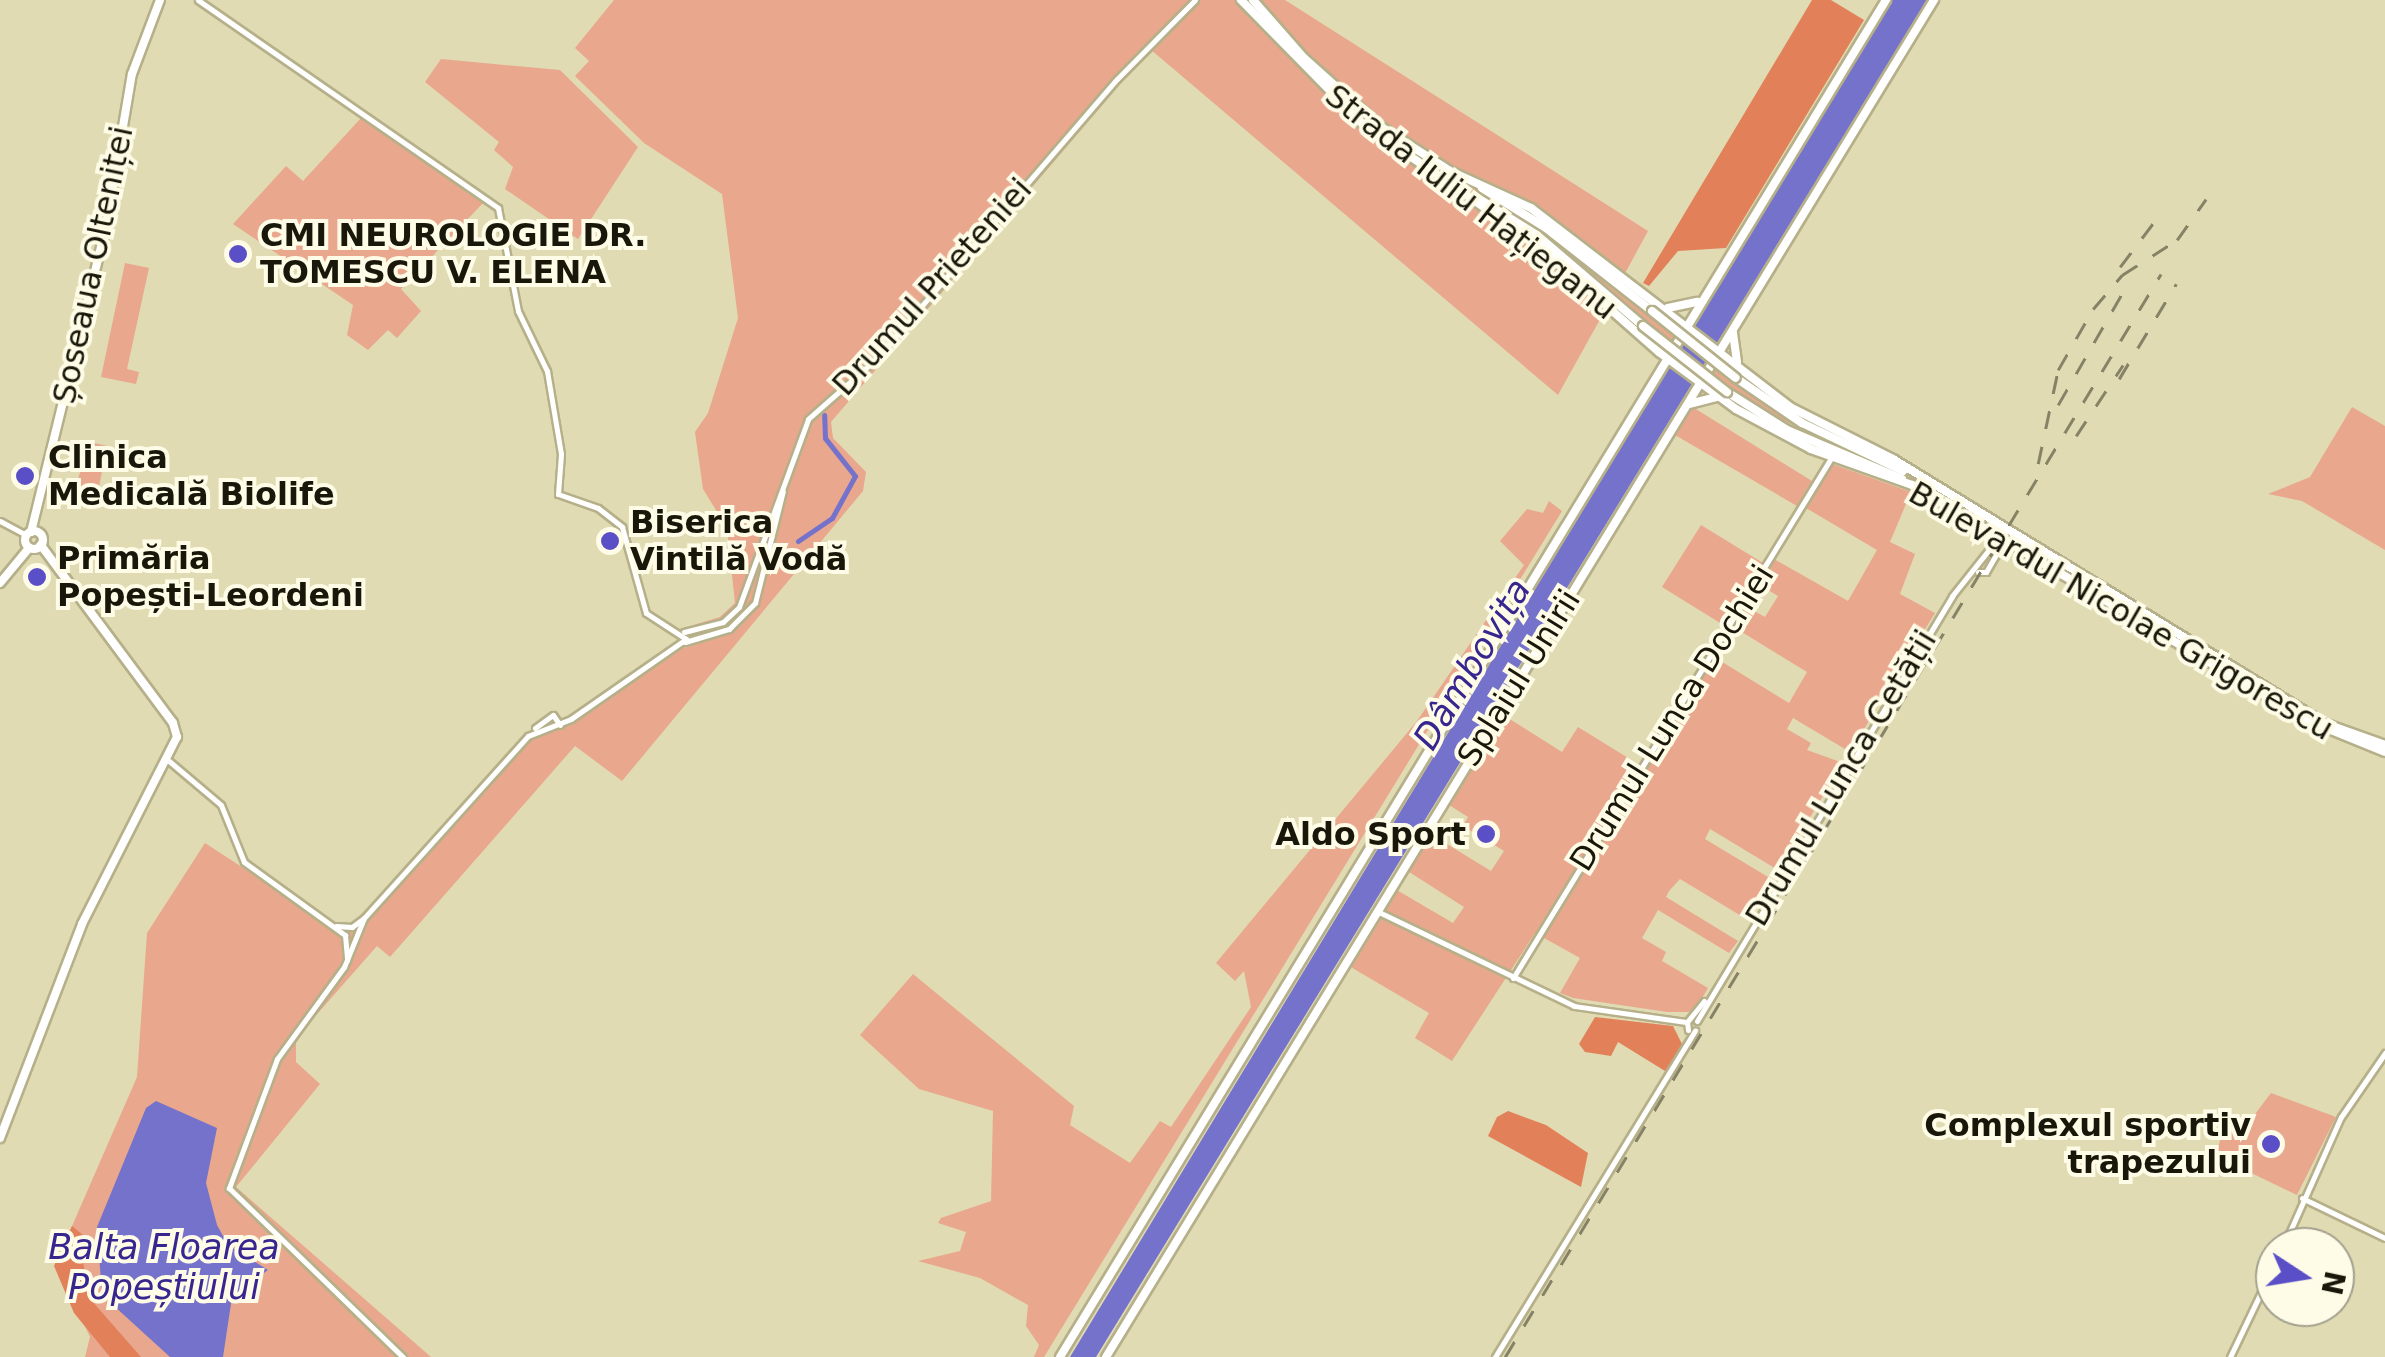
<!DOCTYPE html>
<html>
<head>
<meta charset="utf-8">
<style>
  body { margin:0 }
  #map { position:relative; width:2385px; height:1357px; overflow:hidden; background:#e0dbb3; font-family:"DejaVu Sans",sans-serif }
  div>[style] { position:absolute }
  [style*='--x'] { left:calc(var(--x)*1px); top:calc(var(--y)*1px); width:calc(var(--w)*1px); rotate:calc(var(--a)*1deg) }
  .green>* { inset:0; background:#e9a78d }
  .forest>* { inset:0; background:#e28159 }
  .water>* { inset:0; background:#7472cb }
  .canal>* { height:5px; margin:-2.5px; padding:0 2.5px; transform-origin:2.5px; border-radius:2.5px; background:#7472cb }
  .roads { filter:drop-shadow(2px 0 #b5b089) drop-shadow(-2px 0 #b5b089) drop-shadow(0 2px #b5b089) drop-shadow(0 -2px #b5b089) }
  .minor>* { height:5px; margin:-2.5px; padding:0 2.5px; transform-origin:2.5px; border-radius:2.5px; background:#fff }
  .major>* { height:8px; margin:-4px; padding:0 4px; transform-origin:4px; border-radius:4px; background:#fff }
  .major>.ring { margin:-4px; padding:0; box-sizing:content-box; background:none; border:8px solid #fff; border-radius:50% }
  .rail>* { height:2.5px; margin-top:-1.25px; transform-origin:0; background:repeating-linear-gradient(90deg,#868266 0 18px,transparent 0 36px) }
  .bridges { filter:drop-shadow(2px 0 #b5b089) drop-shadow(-2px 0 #b5b089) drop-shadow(0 2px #b5b089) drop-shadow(0 -2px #b5b089) }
  .major-bridge>* { height:8px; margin:-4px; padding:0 4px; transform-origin:4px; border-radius:4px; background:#fff }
  .dots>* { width:28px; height:28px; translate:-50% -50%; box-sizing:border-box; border:5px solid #fefce7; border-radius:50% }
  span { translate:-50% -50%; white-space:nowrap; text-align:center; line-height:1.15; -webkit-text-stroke:8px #fefce7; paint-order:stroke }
  .street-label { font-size:32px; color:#191709 }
  .poi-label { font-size:32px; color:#191709; font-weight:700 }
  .left { translate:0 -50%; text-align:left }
  .right { translate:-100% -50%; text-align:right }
  .water-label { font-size:35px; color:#37268f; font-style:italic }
  .north { position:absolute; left:2255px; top:1227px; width:100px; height:100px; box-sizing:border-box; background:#fefce7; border:2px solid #a2a08e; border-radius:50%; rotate:102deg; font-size:28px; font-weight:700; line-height:40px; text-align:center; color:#191709 }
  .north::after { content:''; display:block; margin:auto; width:35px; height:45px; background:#5b4fc8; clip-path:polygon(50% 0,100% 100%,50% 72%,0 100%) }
</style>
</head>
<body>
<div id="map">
  <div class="green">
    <div style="clip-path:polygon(614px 0,1285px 0,1648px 231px,1617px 288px,1772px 407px,1903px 474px,1751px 406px,1613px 296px,1558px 395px,1150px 49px,831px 422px,833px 438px,866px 472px,863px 491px,622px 781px,575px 746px,390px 957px,377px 946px,296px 1038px,296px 1062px,320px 1084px,236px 1187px,431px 1357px,85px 1357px,90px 1337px,61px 1276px,62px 1249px,137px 1077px,147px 933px,205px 843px,332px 926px,353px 925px,368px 918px,526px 743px,544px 729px,564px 726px,670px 650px,692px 646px,694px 638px,677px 630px,720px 617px,735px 603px,727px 528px,703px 489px,695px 432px,708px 413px,738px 318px,722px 194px,644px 143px,575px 76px,589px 61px,575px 48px)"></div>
    <div style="clip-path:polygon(441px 59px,560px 70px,638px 147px,578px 239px,505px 189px,513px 167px,494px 150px,499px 142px,425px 82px)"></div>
    <div style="clip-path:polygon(361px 118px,484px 202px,401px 289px,421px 311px,397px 338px,388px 330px,368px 350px,347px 335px,353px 305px,233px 224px,286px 166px,303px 181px)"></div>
    <div style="clip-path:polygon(125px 263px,149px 268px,127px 369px,139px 372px,136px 384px,101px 377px)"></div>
    <div style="clip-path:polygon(1691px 406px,1812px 481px,1797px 506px,1675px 435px)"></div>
    <div style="clip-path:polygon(2352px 407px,2385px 426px,2385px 550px,2302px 501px,2268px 494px,2310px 477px)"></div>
    <div style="clip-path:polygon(90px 442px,107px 446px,97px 497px,74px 491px)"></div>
    <div style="clip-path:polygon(1832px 464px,1911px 492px,1890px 542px,1915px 554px,1900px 594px,1935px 613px,1850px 752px,1793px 718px,1787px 729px,1811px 743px,1807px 750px,1843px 763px,1778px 870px,1710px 829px,1705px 839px,1773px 880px,1748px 920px,1680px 879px,1669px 891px,1666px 897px,1738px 941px,1729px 953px,1658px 910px,1642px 938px,1666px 952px,1662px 961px,1708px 988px,1701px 1000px,1691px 1012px,1667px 1012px,1573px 998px,1560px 993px,1580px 958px,1535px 933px,1452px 1061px,1415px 1038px,1429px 1013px,1349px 966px,1395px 889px,1453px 923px,1464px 907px,1406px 870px,1429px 833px,1491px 871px,1504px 851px,1463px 826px,1468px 817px,1446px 803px,1500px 713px,1562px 752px,1578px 727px,1646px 769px,1714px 657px,1789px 703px,1807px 672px,1732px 626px,1745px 606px,1765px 617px,1778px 596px,1758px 584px,1774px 559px,1848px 601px,1877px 550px,1806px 508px)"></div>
    <div style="clip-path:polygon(1549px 501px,1562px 511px,1044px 1357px,1034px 1357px,1039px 1345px,1026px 1326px,1028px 1305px,980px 1278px,918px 1261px,960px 1251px,966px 1232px,938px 1223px,941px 1218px,991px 1201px,993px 1111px,919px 1089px,860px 1035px,913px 974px,1074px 1106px,1070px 1125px,1130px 1163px,1160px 1121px,1171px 1127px,1251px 1007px,1244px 971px,1235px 981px,1216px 963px,1417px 721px,1524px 565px,1500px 541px,1527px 509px,1543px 513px)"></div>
    <div style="clip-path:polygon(1701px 525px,1763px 563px,1725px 626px,1662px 587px)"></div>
    <div style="clip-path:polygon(2271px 1093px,2336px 1117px,2297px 1195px,2216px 1156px,2222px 1133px,2243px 1130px)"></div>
  </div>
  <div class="forest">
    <div style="clip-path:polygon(1812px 0,1831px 0,1864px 20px,1726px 248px,1678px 251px,1649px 286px,1643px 283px)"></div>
    <div style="clip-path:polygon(1595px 1017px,1673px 1026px,1683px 1046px,1665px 1071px,1618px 1042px,1611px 1056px,1585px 1052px,1579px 1044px)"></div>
    <div style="clip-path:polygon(1508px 1111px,1546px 1125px,1588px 1153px,1581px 1187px,1488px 1136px,1497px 1117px)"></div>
    <div style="clip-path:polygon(72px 1226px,83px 1235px,71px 1243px,69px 1256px,82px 1258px,92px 1301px,141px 1357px,110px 1357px,74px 1313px,54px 1266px)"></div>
  </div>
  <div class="water">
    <div style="clip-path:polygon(1892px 0,1927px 0,1096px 1357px,1070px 1357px)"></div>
    <div style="clip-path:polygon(156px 1101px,217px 1128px,206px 1183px,217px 1225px,228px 1245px,268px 1270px,232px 1297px,223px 1357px,170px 1357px,102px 1295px,97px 1227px,146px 1108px)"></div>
  </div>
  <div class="canal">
    <div style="--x:798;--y:541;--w:41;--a:-34.1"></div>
    <div style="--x:832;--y:518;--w:48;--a:-61.3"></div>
    <div style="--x:855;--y:476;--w:48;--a:-128.3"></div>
    <div style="--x:825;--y:438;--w:23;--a:-92"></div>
  </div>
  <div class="roads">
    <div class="minor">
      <div style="--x:198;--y:0;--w:365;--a:34.7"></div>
      <div style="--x:498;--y:208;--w:105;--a:79"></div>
      <div style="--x:518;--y:311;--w:67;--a:64.2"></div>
      <div style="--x:547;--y:371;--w:84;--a:80.4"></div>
      <div style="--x:561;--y:454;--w:40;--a:94.3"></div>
      <div style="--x:558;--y:494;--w:42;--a:19.3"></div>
      <div style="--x:598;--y:508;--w:31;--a:38"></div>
      <div style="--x:622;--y:527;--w:89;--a:74.4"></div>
      <div style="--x:646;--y:613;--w:48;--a:33"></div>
      <div style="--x:686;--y:639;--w:140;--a:145.2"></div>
      <div style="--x:571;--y:719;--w:46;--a:158.4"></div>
      <div style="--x:0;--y:521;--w:30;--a:28"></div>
      <div style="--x:1978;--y:572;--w:8;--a:0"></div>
      <div style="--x:1986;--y:572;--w:36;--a:-60"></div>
      <div style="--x:684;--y:632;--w:40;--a:-14.4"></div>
      <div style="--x:723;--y:622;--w:22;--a:-43"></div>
      <div style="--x:739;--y:607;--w:200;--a:-69.8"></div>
      <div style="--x:808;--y:419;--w:91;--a:-41.4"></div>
      <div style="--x:876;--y:359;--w:369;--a:-49.3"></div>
      <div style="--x:1117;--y:79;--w:111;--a:-45.4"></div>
      <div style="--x:685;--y:642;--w:46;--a:-16.5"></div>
      <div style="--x:729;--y:629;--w:37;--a:-45"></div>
      <div style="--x:755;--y:603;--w:115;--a:-76"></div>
      <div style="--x:535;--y:728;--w:22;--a:-36"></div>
      <div style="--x:553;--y:715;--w:12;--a:55"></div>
      <div style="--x:169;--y:761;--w:68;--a:40.2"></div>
      <div style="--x:221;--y:805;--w:61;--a:68"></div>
      <div style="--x:244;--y:862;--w:125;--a:35.9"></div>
      <div style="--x:345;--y:935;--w:25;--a:85"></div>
      <div style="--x:1379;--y:912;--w:216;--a:25.7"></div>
      <div style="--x:1574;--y:1006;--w:114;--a:8.1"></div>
      <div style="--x:364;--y:918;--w:53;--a:112.2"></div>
      <div style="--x:344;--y:967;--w:114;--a:126.1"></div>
      <div style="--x:277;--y:1059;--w:138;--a:110.4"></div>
      <div style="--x:229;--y:1188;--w:243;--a:44.2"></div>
      <div style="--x:336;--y:926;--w:16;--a:4"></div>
      <div style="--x:352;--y:927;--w:15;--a:-37"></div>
      <div style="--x:364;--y:918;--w:245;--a:-48"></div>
      <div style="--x:1513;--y:978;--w:610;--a:-58.55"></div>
      <div style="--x:1697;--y:1021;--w:496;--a:-59"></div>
      <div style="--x:1952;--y:596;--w:75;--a:-51.5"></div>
      <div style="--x:1688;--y:1030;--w:8;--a:-97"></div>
      <div style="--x:1687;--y:1022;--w:27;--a:-51"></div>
      <div style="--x:2302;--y:1198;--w:92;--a:25.7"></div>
      <div style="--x:2283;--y:1247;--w:142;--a:-66"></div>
      <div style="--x:2341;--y:1117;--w:78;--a:-55.5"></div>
      <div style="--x:1495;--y:1357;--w:383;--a:-58.5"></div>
      <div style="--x:2230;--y:1357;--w:104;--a:-64.4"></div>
    </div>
    <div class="major">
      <div style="--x:1241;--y:0;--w:173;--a:45.5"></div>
      <div style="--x:1362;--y:123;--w:208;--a:34.6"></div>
      <div style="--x:1533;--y:241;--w:168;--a:41.4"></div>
      <div style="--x:1659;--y:352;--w:96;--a:36.5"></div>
      <div style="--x:1736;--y:409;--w:85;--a:28.1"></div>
      <div style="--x:1811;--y:449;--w:107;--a:19.6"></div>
      <div style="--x:1912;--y:485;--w:457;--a:30.8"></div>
      <div style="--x:2304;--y:719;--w:87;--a:22.2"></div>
      <div style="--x:1253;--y:0;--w:77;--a:48.7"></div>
      <div style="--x:1304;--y:58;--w:102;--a:41.8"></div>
      <div style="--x:1380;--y:126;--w:83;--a:32.7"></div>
      <div style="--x:1450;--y:171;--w:89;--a:24.6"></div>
      <div style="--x:1531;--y:208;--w:327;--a:37.5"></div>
      <div style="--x:1790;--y:407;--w:115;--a:26.8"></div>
      <div style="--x:1893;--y:459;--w:505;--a:31.49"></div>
      <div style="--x:2324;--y:723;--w:65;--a:19.8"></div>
      <div style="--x:1482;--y:188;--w:75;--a:32"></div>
      <div style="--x:1546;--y:228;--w:135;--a:38.1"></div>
      <div style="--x:1476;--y:197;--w:72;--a:31.9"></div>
      <div style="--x:1537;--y:235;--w:140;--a:40.6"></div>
      <div style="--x:1668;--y:308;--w:30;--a:-12"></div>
      <div style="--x:1733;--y:333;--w:29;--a:82"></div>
      <div style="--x:1736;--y:378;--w:80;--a:34.3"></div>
      <div style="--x:1802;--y:423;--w:112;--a:25.4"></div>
      <div style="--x:1727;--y:392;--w:71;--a:32.3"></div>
      <div style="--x:1787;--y:430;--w:125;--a:23.1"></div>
      <div style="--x:1689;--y:404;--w:30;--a:-14"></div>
      <div class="ring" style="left:25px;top:531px;width:10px;height:10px"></div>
      <div style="--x:31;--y:532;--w:314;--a:-76.2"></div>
      <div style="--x:106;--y:227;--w:155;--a:-80.4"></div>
      <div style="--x:132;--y:74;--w:79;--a:-69.3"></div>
      <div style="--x:0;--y:583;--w:45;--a:-50.4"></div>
      <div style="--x:0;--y:1138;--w:229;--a:-69"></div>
      <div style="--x:82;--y:924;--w:210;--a:-63.1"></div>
      <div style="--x:177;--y:737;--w:15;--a:-106"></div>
      <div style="--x:173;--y:723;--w:222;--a:-126.6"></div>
      <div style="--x:1060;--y:1357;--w:1589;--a:-58.67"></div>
      <div style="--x:1106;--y:1357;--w:1590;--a:-58.61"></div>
    </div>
  </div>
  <div class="rail">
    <div style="--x:2120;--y:267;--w:61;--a:-52.9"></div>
    <div style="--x:2119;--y:379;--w:111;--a:-59"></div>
    <div style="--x:2058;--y:405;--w:133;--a:-60.1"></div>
    <div style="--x:2076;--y:436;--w:85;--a:-56.5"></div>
    <div style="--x:2038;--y:464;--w:96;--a:-78"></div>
    <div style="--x:2058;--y:370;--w:70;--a:-60.2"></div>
    <div style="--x:2093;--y:309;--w:45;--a:-49.5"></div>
    <div style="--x:2122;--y:275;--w:65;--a:-32.5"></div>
    <div style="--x:2177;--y:240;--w:50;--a:-54.7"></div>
    <div style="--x:1505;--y:1357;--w:1266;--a:-58.8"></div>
  </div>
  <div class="bridges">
    <div class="major-bridge">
      <div style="--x:1652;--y:311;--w:107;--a:38.6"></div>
      <div style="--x:1643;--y:326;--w:107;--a:38.2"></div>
    </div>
  </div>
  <div class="dots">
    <div style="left:238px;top:254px;background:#5b4fc8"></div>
    <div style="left:25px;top:476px;background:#5b4fc8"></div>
    <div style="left:610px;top:541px;background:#5b4fc8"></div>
    <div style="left:37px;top:577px;background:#5b4fc8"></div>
    <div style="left:1486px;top:834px;background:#5b4fc8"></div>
    <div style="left:2271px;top:1144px;background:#5b4fc8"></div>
  </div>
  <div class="street-label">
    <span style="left:1471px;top:202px;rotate:38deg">Strada Iuliu Hațieganu</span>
    <span style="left:93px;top:265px;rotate:-78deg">Șoseaua Olteniței</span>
    <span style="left:932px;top:287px;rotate:-48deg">Drumul Prieteniei</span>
    <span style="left:2121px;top:611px;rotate:30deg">Bulevardul Nicolae Grigorescu</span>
    <span style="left:1519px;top:678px;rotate:-58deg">Splaiul Unirii</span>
    <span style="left:1672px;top:718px;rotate:-58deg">Drumul Lunca Dochiei</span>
    <span style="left:1841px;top:778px;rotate:-59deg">Drumul Lunca Cetății</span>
  </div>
  <div class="poi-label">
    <span class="left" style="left:260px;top:254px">CMI NEUROLOGIE DR.<br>TOMESCU V. ELENA</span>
    <span class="left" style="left:48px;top:476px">Clinica<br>Medicală Biolife</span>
    <span class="left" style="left:630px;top:541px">Biserica<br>Vintilă Vodă</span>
    <span class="left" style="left:57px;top:577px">Primăria<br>Popești-Leordeni</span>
    <span class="right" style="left:1466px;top:834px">Aldo Sport</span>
    <span class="right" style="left:2251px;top:1144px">Complexul sportiv<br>trapezului</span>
  </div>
  <div class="water-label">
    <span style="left:1472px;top:664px;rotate:-59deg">Dâmbovița</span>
    <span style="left:164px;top:1267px">Balta Floarea<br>Popeștiului</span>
  </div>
  <div class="north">N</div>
</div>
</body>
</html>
